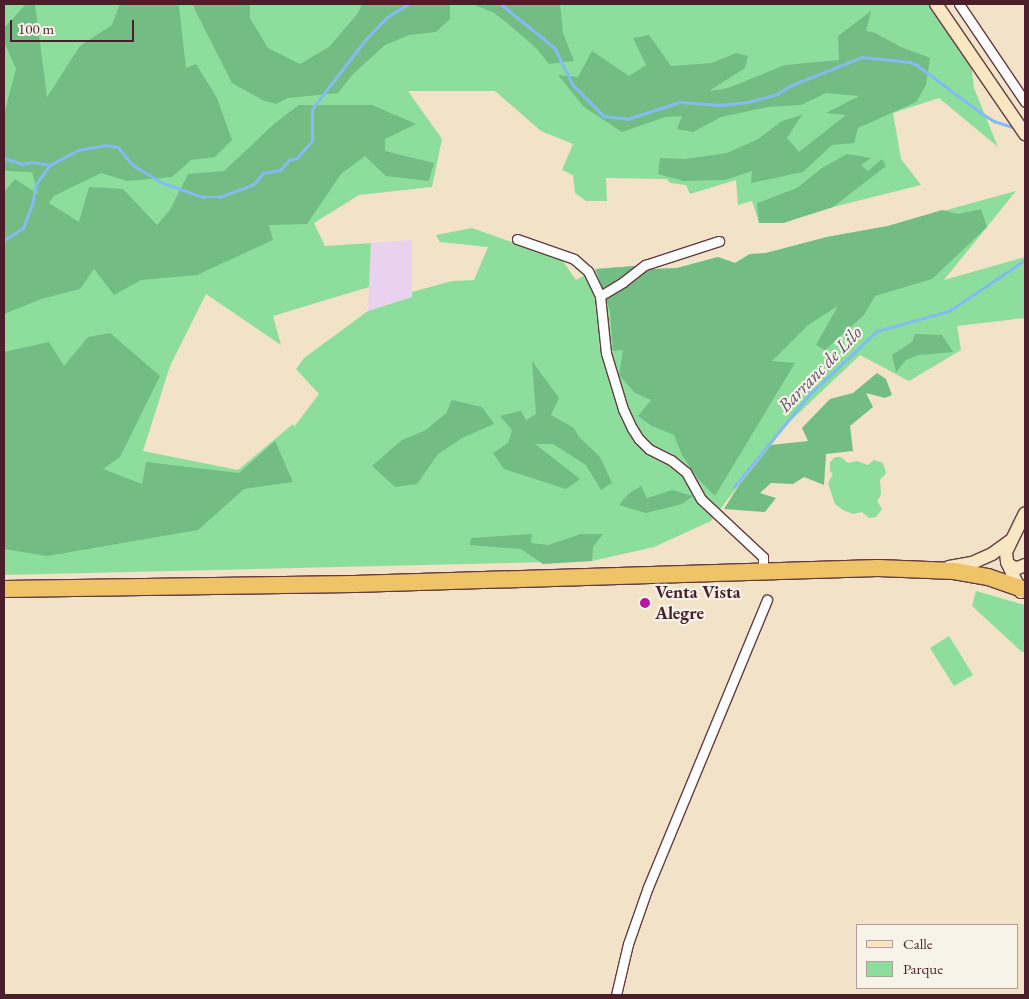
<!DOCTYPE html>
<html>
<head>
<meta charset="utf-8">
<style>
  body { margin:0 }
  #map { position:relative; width:1029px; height:999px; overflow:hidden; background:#f2e2c7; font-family:"EB Garamond",serif }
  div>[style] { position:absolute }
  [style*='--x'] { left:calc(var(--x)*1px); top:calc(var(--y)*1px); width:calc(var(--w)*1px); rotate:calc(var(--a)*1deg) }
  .built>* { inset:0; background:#e8d2ee }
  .green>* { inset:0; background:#8dde9d }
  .forest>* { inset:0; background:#72bd84 }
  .stream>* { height:2.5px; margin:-1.25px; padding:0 1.25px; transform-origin:1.25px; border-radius:1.25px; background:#83bbf3 }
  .roads { filter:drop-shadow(1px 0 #633c42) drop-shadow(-1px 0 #633c42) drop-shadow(0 1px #633c42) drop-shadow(0 -1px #633c42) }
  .street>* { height:9px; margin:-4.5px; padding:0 4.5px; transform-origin:4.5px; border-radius:4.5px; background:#fff }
  .secondary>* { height:12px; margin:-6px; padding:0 6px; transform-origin:6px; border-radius:6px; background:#f9e7c3 }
  .highway>* { height:16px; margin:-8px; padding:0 8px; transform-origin:8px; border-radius:8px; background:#efc469 }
  .dots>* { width:14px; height:14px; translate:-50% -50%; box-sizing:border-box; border:2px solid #f7f3e8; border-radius:50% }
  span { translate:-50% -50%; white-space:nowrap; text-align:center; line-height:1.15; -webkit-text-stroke:4.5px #f7f3e8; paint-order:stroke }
  .poi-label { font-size:18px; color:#4a1f2b; font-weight:700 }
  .left { translate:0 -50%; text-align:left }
  .water-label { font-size:19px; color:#5b4e67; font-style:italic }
  .frame { position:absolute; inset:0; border:5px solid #4a1f2b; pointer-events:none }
  .legend { position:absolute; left:856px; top:924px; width:162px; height:65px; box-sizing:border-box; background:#f7f3e8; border:1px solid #b29e9c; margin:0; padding:6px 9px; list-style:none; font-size:15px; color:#4a1f2b }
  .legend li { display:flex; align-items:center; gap:10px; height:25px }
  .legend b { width:25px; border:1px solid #b29e9c }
  .scale { position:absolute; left:10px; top:20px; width:124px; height:22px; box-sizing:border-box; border:2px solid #4a1f2b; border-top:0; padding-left:6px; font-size:15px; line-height:18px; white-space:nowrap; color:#4a1f2b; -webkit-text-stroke:4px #f7f3e8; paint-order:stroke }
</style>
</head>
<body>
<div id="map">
  <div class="built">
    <div style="clip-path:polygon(412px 240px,412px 297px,368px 311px,371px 243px)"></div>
  </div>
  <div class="green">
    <div style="clip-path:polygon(4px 4px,931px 4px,971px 63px,974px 88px,998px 147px,939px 98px,893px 113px,901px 159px,921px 185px,833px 207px,783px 223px,759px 223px,752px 201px,738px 205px,736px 180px,690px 194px,686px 185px,670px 183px,667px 179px,606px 178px,607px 201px,586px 201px,575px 193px,573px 175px,562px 170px,573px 144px,541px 131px,495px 91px,408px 91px,442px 139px,432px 187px,359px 195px,314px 223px,325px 246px,371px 243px,369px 287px,273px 316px,281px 345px,206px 294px,170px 366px,143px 451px,238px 470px,293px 424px,294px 427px,319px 394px,296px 369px,304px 358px,368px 311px,412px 297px,412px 292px,452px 281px,474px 280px,488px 247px,440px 242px,436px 235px,472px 228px,562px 260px,576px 280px,596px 269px,634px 266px,655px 269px,677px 268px,718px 257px,735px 263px,750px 254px,766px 253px,827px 237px,888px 226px,1016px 191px,944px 280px,1025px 257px,1025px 318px,957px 326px,961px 350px,909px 381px,860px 355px,782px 429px,711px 521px,654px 547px,592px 561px,4px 575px)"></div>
    <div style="clip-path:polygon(835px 457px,841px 457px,848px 463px,857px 461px,868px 465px,874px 460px,883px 463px,886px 473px,880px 480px,881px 495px,877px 501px,882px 509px,876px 517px,869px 518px,862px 512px,853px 514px,843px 510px,835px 504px,828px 483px,833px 474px,830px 471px,830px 462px)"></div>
    <div style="clip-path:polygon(976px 591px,1025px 605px,1025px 652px,1022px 652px,972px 606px)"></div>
    <div style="clip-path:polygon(949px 636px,973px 675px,954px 686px,930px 648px)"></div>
  </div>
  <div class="forest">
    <div style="clip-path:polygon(26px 4px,35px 4px,47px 97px,80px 46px,112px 25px,120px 4px,177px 4px,179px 6px,186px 68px,196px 64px,217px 98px,232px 140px,215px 157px,191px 160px,172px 177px,127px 181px,101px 173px,54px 196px,49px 203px,79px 222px,89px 187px,123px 189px,157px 225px,170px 210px,188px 174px,224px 171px,275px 123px,299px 105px,372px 105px,416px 124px,385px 139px,385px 151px,434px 163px,429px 181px,386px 176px,365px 156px,341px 174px,307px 224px,269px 225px,273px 240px,197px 275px,141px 280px,114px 295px,94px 269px,80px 289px,41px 299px,4px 314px,4px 192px,15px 179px,38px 194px,32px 172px,4px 171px,4px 114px,16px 69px,4px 42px,4px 28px)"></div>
    <div style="clip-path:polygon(192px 4px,250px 4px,250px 18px,268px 48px,300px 64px,329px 47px,358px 13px,362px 4px,462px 4px,450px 5px,450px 19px,436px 32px,409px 35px,385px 45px,353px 74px,338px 93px,288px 98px,276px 104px,262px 100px,232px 83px)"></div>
    <div style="clip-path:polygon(473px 4px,560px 4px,563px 33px,574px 61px,549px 64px,537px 49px,507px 23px,494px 13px)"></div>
    <div style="clip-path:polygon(871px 11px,866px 31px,875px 33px,901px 47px,930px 58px,926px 85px,916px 102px,858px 128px,854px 143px,832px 145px,803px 172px,751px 183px,752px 171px,725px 180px,684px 181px,658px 174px,660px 158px,685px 159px,727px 153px,758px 139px,782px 121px,802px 115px,787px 138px,799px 152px,846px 115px,826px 113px,859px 96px,826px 93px,801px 105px,768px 107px,721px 117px,693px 132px,677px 129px,682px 116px,665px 117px,622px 132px,584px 107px,558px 75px,578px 77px,592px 51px,629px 76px,646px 65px,633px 38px,649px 35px,671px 66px,712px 63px,736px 53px,748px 56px,745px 68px,709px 91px,728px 88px,785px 65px,839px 60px,838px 36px)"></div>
    <div style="clip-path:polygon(847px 154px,871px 158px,861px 165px,868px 171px,882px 159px,886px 166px,833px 207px,783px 223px,759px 223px,757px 203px,797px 188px,822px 168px)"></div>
    <div style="clip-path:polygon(981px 209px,987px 227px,932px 279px,875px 296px,864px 315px,825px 350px,816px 345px,838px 306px,808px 325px,772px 361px,795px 363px,715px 496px,698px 479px,682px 455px,674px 435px,652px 426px,638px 416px,651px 400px,635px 393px,619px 375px,623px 350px,613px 351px,610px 311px,596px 269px,635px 266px,655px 269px,677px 268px,718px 257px,735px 263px,750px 254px,766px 253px,827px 237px,888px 226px,942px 210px,958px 214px)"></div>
    <div style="clip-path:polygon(110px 333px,160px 376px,120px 457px,103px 469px,142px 484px,146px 462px,239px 473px,275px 441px,293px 482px,244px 489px,198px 530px,47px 556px,4px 549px,4px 352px,49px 342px,64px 366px,88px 337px)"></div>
    <div style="clip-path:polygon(915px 334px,942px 335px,953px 352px,919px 355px,906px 360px,896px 372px,892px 355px,912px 342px)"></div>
    <div style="clip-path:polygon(532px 361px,559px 398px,551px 415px,574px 428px,579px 437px,600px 457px,612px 483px,601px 490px,586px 465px,553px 444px,535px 444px,580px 479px,566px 489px,504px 469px,493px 453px,508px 443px,512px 430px,500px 416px,521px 411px,526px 420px,536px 414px)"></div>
    <div style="clip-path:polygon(877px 373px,886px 379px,892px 395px,885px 398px,866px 393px,873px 407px,850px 426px,853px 451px,826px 454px,824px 485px,804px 477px,793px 484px,771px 483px,760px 493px,776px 498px,765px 512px,724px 509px,739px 485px,771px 445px,808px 441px,802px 428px,830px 399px,853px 393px)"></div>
    <div style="clip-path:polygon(452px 400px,482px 407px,494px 424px,462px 438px,438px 454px,417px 484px,395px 487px,372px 466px,402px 440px,426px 430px,446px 413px)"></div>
    <div style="clip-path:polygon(641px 486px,647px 498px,672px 490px,693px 496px,682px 504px,646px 513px,619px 505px,628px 494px)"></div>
    <div style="clip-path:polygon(532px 534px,531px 543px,548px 545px,581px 534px,603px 534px,593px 547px,592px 561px,543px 564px,521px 549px,470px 545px,471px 538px)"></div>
  </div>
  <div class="stream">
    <div style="--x:501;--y:4;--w:70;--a:39.2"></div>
    <div style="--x:555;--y:48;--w:41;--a:64.1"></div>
    <div style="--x:573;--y:85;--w:44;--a:45"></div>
    <div style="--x:604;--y:116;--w:23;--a:7"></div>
    <div style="--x:627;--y:119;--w:56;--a:-17.8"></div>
    <div style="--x:680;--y:102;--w:40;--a:4.3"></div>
    <div style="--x:720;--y:105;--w:28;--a:-6"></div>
    <div style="--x:748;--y:102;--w:30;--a:-15"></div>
    <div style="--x:777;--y:94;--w:15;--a:-32"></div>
    <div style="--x:790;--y:86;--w:78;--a:-21.9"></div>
    <div style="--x:862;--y:57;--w:48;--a:5.9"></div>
    <div style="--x:910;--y:62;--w:8;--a:23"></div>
    <div style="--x:917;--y:65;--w:79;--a:36.7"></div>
    <div style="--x:980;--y:112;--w:17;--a:33"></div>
    <div style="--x:994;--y:121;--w:20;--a:18"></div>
    <div style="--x:4;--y:158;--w:19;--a:18"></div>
    <div style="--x:22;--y:164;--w:10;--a:-11"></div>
    <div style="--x:32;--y:162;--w:18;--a:9"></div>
    <div style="--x:4;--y:240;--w:22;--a:-32"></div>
    <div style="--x:23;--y:228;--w:25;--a:-69"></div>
    <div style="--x:32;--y:205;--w:21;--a:-79"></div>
    <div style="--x:36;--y:184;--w:24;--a:-54"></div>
    <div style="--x:50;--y:165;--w:32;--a:-28"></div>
    <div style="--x:78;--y:150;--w:27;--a:-10"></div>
    <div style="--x:105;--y:145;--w:13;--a:9"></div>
    <div style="--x:118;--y:147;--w:23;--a:50"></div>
    <div style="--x:133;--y:165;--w:33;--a:31"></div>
    <div style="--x:161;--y:182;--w:45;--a:19.7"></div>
    <div style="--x:203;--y:197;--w:16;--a:0"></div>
    <div style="--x:219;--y:197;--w:30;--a:-20"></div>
    <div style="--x:247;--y:187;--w:9;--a:-27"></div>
    <div style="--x:255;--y:183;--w:13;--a:-51"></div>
    <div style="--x:263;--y:173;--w:17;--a:-10"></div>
    <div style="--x:280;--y:170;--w:13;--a:-48"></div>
    <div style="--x:289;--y:160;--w:8;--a:-14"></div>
    <div style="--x:297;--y:158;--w:23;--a:-49"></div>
    <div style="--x:312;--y:141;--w:32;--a:-90"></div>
    <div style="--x:312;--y:109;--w:88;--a:-52.4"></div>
    <div style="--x:366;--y:39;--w:30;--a:-46"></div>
    <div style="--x:387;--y:17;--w:26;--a:-31"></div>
    <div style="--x:734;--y:487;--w:119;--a:-50.8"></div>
    <div style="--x:809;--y:395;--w:93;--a:-43.3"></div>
    <div style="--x:877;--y:331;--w:75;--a:-15.5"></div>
    <div style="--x:949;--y:311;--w:92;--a:-33.9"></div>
  </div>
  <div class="roads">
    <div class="street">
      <div style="--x:959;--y:4;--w:118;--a:56"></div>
      <div style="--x:517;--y:239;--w:60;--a:19.3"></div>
      <div style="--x:574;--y:259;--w:18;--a:41"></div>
      <div style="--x:588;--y:271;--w:28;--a:64"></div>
      <div style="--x:600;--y:296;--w:57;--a:84"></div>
      <div style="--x:606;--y:353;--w:59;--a:73.1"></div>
      <div style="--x:623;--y:409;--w:21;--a:65"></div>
      <div style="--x:632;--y:428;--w:13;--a:58"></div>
      <div style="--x:639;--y:439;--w:14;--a:45"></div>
      <div style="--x:649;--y:449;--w:25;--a:27"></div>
      <div style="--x:671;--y:460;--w:19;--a:39"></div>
      <div style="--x:686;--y:472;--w:31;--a:61"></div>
      <div style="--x:701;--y:499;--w:85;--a:43.1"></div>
      <div style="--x:763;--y:557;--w:16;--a:90"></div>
      <div style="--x:600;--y:296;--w:27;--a:-31"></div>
      <div style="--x:623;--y:282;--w:28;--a:-38"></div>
      <div style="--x:645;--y:265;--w:78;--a:-18"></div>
      <div style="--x:616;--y:995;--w:52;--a:-76.8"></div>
      <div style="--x:628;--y:944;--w:60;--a:-70.7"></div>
      <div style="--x:648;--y:887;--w:311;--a:-67.5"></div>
    </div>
    <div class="secondary">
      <div style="--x:936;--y:4;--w:158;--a:55.6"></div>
      <div style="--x:1007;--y:562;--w:7;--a:45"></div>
      <div style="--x:1012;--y:567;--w:6;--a:9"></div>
      <div style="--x:1018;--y:568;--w:8;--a:-23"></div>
      <div style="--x:949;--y:567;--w:23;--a:-10"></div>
      <div style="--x:972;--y:563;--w:22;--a:-24"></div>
      <div style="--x:992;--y:554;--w:22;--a:-36"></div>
      <div style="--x:1021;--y:592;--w:33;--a:-115"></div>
      <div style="--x:1007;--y:562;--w:10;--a:-96"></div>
      <div style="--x:1006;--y:552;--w:43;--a:-64"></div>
    </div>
    <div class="highway">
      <div style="--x:4;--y:589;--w:350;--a:-0.8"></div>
      <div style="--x:354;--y:584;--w:524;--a:-1.75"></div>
      <div style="--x:878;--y:568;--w:76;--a:2.3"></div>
      <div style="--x:954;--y:571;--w:35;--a:10"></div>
      <div style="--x:988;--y:577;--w:39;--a:19"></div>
    </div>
  </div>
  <div class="dots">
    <div style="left:645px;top:603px;background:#b5179e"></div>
  </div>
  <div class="poi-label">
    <span class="left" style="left:655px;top:603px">Venta Vista<br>Alegre</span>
  </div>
  <div class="water-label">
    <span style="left:820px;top:369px;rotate:-46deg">Barranc de Lilo</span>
  </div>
  <div class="frame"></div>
  <ul class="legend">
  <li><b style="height:6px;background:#f9e7c3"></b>Calle</li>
  <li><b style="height:14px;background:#8dde9d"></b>Parque</li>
  </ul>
  <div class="scale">100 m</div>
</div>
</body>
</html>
